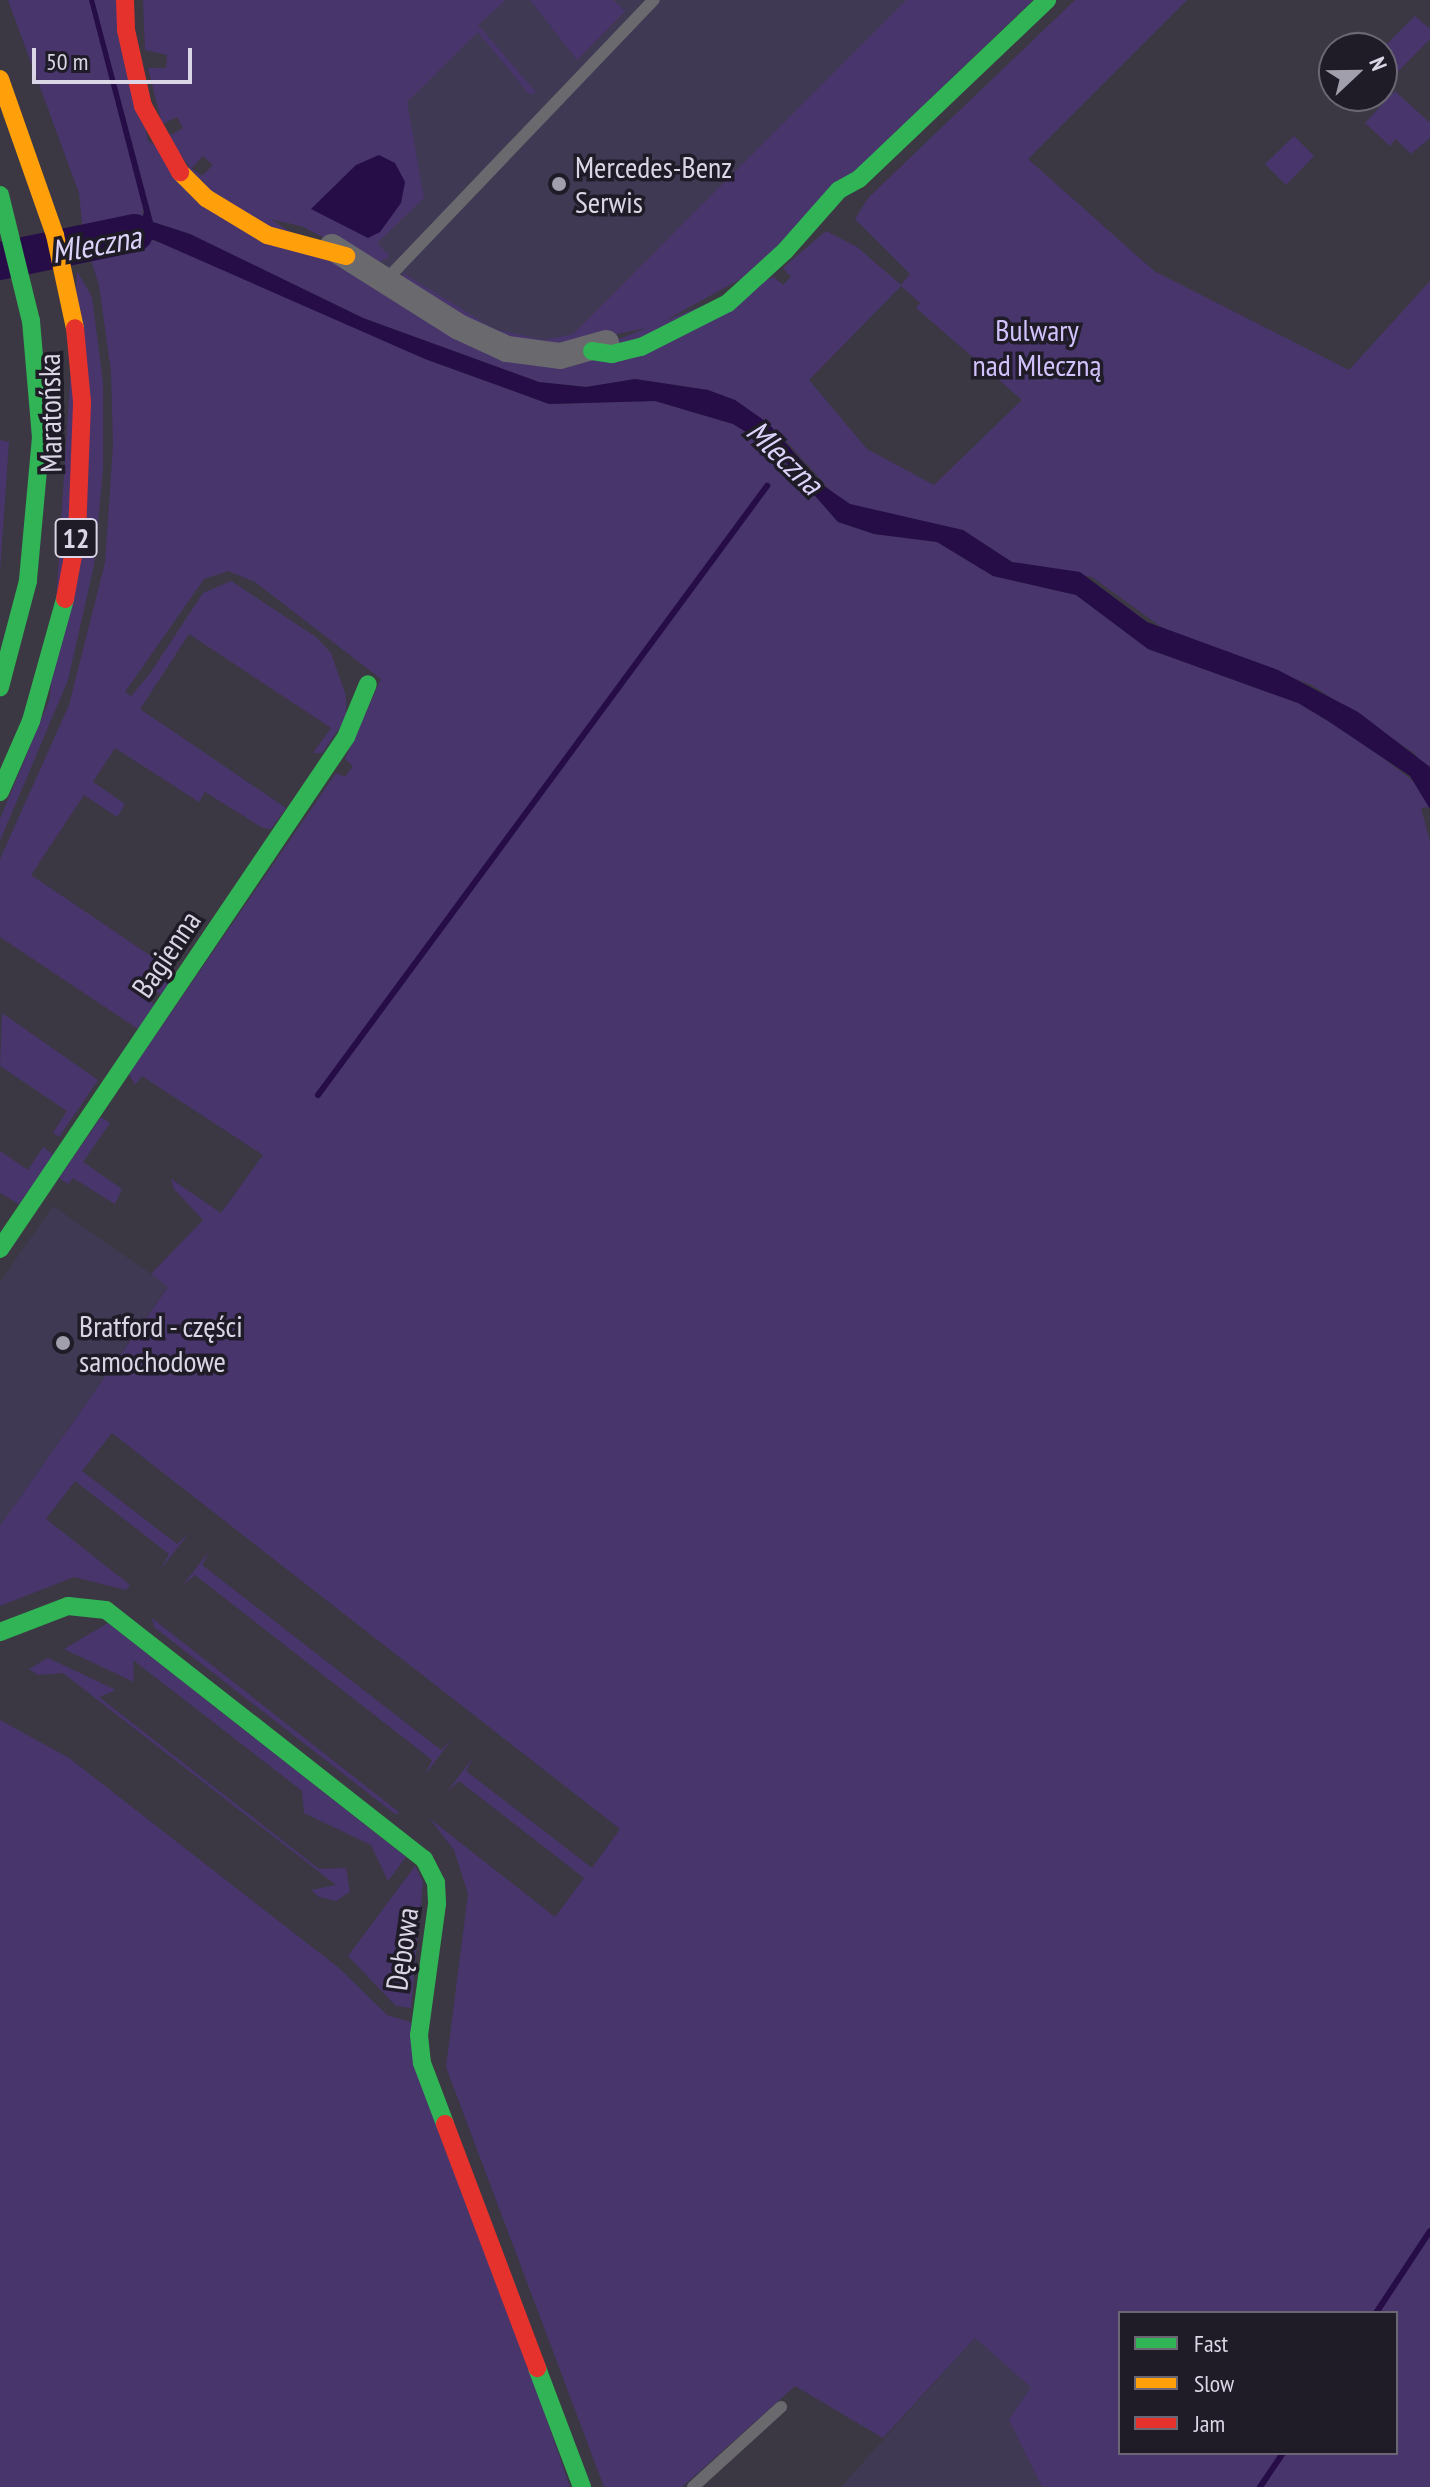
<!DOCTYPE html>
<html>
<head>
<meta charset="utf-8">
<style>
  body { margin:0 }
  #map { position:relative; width:1430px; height:2487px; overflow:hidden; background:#3b3844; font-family:"PT Sans Narrow",sans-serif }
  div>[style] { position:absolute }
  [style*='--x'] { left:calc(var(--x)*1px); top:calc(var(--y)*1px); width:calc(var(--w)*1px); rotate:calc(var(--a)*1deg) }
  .built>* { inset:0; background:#403954 }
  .green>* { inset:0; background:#47356c }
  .water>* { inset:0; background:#260d47 }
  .stream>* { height:6px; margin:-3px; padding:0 3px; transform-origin:3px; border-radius:3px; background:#260d47 }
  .river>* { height:38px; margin:-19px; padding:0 19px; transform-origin:19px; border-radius:19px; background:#260d47 }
  .lane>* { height:12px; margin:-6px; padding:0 6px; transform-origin:6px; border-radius:6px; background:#6a696e }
  .street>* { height:26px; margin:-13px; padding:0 13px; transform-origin:13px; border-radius:13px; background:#6a696e }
  .fast>* { height:18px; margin:-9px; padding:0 9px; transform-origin:9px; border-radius:9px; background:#30b455 }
  .slow>* { height:18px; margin:-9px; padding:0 9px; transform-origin:9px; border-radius:9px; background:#ff9f0a }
  .jam>* { height:18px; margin:-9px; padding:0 9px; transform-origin:9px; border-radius:9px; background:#e5322d }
  .dots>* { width:22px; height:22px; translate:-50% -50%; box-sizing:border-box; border:4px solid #1f1c27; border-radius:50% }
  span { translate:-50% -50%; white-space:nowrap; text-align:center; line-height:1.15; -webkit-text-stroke:7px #1f1c27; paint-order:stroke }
  .shield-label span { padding:2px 6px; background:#1f1c27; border:2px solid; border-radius:6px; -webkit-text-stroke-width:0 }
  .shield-label { font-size:28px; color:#dad6e5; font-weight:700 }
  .poi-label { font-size:30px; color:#dad6e5 }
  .left { translate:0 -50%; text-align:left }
  .park-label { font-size:30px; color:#d1c2fc }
  .street-label { font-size:30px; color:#dad6e5 }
  .water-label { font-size:32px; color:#ddd3fa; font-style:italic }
  .legend { position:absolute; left:1118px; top:2311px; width:280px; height:144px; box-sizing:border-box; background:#1f1c27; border:2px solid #6a6673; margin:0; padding:10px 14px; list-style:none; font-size:24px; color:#dad6e5 }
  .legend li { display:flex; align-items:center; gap:16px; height:40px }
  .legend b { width:40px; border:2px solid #6a6673 }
  .north { position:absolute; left:1318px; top:32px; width:80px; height:80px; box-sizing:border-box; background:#1f1c27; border:2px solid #6a6673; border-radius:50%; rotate:68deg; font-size:22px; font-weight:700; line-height:32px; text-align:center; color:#dad6e5 }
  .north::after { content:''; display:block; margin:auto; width:28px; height:36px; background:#a29fad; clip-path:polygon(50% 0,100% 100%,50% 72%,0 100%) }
  .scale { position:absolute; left:32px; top:48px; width:160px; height:36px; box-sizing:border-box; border:4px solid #dad6e5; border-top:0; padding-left:10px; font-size:24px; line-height:28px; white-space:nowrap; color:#dad6e5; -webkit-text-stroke:6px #1f1c27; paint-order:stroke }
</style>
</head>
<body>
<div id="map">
  <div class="built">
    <div style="clip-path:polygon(506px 0,906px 0,573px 334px,544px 340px,494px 329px,467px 315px,280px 200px)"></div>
    <div style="clip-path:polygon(53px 1206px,168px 1286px,0 1526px,0 1282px)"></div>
    <div style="clip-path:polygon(975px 2338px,1032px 2387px,1009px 2420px,1042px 2487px,841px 2487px)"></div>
  </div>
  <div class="green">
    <div style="clip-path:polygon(8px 0,89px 0,143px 206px,142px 223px,83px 232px,79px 193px)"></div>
    <div style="clip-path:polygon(evenodd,94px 0,120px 0,148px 141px,333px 259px,559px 363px,774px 277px,783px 285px,791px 277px,783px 268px,826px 231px,857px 247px,901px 285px,910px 274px,855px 219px,868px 198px,1075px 0,1187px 0,1028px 159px,1154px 271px,1349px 370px,1430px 281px,1430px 772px,1414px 753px,1312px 685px,1167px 631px,1092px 577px,1012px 562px,963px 530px,859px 508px,837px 498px,782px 436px,735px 400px,708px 390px,635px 379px,587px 387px,539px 382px,363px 318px,190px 234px,153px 222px,94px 0,901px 286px,920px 303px,916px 308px,1022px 400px,934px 485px,867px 449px,809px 380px,901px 286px)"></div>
    <div style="clip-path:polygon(143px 0,506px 0,478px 25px,536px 92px,530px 95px,478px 32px,407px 102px,424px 198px,377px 243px,390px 256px,376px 264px,301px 226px,256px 216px,200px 178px,213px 165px,203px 156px,191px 169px,167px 137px,183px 128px,177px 117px,162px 124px,148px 68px,166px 68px,167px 55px,145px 50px)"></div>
    <div style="clip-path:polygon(530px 0,613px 0,625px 11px,577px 60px)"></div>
    <div style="clip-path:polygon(906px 0,1033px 0,746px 276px,655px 326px,566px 345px,505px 339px,403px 281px,403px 273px,494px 329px,544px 340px,573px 334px)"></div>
    <div style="clip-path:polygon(1415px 16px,1430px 29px,1430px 39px,1382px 88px,1382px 49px)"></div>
    <div style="clip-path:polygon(1395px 91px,1430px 123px,1430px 138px,1411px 154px,1396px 139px,1390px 146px,1365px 123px)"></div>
    <div style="clip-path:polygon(1294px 136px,1314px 156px,1286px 185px,1265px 164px)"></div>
    <div style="clip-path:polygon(evenodd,122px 240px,146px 238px,190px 253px,425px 359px,549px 404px,655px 401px,733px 424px,774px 449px,838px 522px,874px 534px,937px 542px,993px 576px,1076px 595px,1148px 649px,1298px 703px,1361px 741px,1422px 788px,1430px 807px,1421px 808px,1430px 842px,1430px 2487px,1042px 2487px,1009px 2420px,1031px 2387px,975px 2338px,883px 2438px,795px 2386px,682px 2487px,604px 2487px,446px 2067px,468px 1894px,454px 1850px,429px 1818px,555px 1917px,584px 1878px,459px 1781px,447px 1792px,474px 1756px,466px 1771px,592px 1868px,620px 1829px,112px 1433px,82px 1471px,177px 1544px,189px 1533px,161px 1569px,169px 1554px,75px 1481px,46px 1519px,130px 1585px,126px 1590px,74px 1577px,0 1606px,0 1526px,168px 1287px,151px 1274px,203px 1220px,174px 1189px,171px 1179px,221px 1213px,263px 1155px,142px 1076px,135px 1085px,129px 1074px,336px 773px,345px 777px,353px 766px,345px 759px,381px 679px,255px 582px,228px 571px,204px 579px,125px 692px,131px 696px,149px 675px,203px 593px,231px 581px,316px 637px,331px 653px,346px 696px,346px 719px,322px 753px,313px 753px,331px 728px,189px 634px,140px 709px,286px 808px,271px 829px,263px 828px,205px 792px,199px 802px,115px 748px,93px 782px,125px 804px,123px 808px,117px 817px,84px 795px,31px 875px,176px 973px,162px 995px,152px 989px,147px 996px,154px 1005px,138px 1029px,0 937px,0 859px,69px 705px,105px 563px,113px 446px,111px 372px,99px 285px,88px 251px,122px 240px,1120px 2313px,1396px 2313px,1396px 2453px,1120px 2453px,1120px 2313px)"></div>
    <div style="clip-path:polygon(77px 271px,92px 297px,103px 382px,103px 470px,94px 565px,68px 680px,0 841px,0 819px,50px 698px)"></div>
    <div style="clip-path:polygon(0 440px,9px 442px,0 571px)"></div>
    <div style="clip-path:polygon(2px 1013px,98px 1080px,59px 1137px,53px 1133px,67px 1111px,0 1066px)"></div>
    <div style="clip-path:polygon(101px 1117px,110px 1123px,83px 1162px,122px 1189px,115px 1204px,73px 1178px,68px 1184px,59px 1178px)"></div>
    <div style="clip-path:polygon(43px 1147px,54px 1155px,19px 1204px,0 1193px,0 1151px,28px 1170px)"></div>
    <div style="clip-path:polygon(210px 1550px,202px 1565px,441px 1750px,452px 1739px,425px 1775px,432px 1760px,195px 1575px,183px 1585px)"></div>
    <div style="clip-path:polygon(152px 1618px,400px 1813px,395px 1814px,154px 1627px)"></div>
    <div style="clip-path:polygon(108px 1623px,406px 1857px,388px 1881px,371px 1845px,304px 1813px,302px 1791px,133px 1660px,134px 1682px,64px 1649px)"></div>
    <div style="clip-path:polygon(48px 1658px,116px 1690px,99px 1697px,319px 1869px,346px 1868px,350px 1892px,336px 1901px,319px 1897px,311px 1890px,336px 1885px,63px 1673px,38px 1675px,29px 1669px)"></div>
    <div style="clip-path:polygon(0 1720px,69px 1758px,339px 1968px,387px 2015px,410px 2022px,570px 2487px,0 2487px)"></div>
    <div style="clip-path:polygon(415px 1866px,423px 1882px,411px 2008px,396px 2006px,348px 1956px)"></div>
  </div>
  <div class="water">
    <div style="clip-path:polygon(89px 0,94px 0,153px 222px,190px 234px,363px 318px,539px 382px,586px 387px,635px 379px,708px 390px,735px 400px,768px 423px,824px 486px,850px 504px,963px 530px,1012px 562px,1080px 572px,1147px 622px,1278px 670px,1358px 712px,1430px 767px,1430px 809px,1410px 776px,1328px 721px,1298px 703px,1148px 649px,1076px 595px,993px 576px,937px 542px,874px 534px,838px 522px,774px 449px,733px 424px,655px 401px,549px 404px,425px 359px,154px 240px,122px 240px,88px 251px,83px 232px,141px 223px,144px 212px)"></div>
    <div style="clip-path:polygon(379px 155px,395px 163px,405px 182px,401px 203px,380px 232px,368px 238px,311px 209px,356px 165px)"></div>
  </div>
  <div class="stream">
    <div style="--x:318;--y:1095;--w:757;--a:-53.6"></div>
    <div style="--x:1376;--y:2313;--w:98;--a:-56.6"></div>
    <div style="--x:1260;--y:2487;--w:41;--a:-55.9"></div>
  </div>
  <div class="river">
    <div style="--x:0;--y:261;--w:137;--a:-11.8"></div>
  </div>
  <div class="lane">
    <div style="--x:387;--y:279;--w:386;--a:-46.3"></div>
    <div style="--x:693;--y:2487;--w:119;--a:-42.3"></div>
  </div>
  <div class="street">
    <div style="--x:332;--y:247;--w:150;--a:32.2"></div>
    <div style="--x:459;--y:327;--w:53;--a:24.6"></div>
    <div style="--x:507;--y:349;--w:53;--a:7.5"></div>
    <div style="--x:560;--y:356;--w:48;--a:-15.8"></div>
  </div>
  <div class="fast">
    <div style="--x:0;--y:195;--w:130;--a:76.2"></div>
    <div style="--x:31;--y:321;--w:116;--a:85.1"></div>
    <div style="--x:41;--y:437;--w:145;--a:95.2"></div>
    <div style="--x:28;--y:581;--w:110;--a:104.8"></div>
    <div style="--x:592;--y:351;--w:20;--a:9"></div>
    <div style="--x:612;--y:354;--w:30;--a:-14"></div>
    <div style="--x:641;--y:347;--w:97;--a:-26.8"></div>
    <div style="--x:728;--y:303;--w:77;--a:-42.4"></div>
    <div style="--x:785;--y:251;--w:81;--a:-48.5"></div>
    <div style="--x:839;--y:190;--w:23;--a:-29"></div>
    <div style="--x:859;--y:179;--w:260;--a:-43.6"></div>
    <div style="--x:0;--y:792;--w:77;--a:-66.4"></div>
    <div style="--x:31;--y:721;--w:127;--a:-74.4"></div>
    <div style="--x:0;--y:1249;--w:618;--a:-55.95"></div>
    <div style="--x:346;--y:737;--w:57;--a:-67.5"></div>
    <div style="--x:0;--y:1632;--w:73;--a:-20.9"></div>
    <div style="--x:68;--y:1606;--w:38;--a:6"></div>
    <div style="--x:106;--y:1610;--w:404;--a:38.1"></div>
    <div style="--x:424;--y:1859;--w:27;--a:63"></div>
    <div style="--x:436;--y:1883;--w:21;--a:87"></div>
    <div style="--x:437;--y:1904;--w:132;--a:97.8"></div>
    <div style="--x:419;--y:2035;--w:28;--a:84"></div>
    <div style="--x:422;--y:2063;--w:65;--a:69.3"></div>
    <div style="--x:537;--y:2368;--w:127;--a:69.3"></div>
  </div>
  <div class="slow">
    <div style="--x:0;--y:79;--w:165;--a:70.6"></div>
    <div style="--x:55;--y:235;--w:95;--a:77.9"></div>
    <div style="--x:180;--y:172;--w:37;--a:45"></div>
    <div style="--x:206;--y:198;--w:71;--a:31.2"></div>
    <div style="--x:267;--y:235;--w:82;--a:14.9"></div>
  </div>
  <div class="jam">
    <div style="--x:125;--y:0;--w:30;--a:88"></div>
    <div style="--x:126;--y:30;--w:78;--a:77.4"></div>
    <div style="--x:143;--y:106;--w:76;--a:60.7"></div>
    <div style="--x:65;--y:599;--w:66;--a:-79.5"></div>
    <div style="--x:77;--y:534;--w:132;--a:-87.8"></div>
    <div style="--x:82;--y:402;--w:74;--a:-95.4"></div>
    <div style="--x:445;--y:2124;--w:261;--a:69.3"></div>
  </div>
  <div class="dots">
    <div style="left:559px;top:184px;background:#a29fad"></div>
    <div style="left:63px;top:1343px;background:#a29fad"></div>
  </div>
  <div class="shield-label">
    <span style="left:76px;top:538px">12</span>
  </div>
  <div class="poi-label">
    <span class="left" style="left:575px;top:184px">Mercedes-Benz<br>Serwis</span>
    <span class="left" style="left:79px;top:1343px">Bratford - części<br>samochodowe</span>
  </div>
  <div class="park-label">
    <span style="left:1037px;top:347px">Bulwary<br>nad Mleczną</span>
  </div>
  <div class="street-label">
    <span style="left:50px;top:413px;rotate:-91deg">Maratońska</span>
    <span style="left:166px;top:954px;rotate:-56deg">Bagienna</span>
    <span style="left:402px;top:1949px;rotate:-82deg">Dębowa</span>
  </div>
  <div class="water-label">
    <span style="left:96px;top:244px;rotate:-10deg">Mleczna</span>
    <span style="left:785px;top:457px;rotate:44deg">Mleczna</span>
  </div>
  <ul class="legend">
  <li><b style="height:10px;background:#30b455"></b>Fast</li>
  <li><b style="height:10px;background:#ff9f0a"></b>Slow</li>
  <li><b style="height:10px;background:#e5322d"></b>Jam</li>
  </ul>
  <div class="north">N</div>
  <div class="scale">50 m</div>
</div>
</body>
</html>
